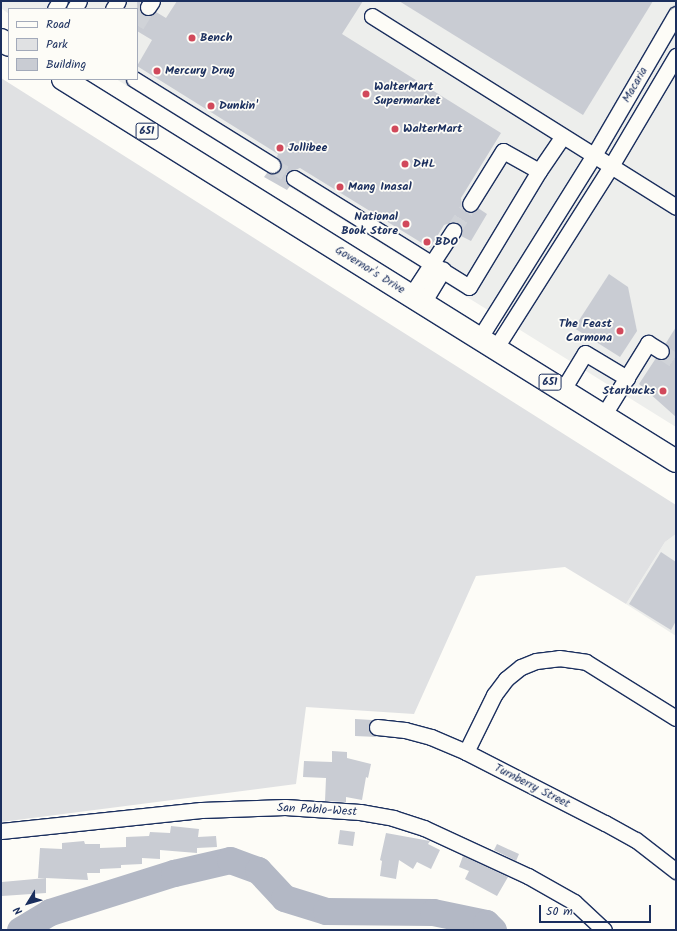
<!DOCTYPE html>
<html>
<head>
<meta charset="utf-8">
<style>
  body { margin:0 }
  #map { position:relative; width:677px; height:931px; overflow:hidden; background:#fdfcf7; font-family:Kalam,sans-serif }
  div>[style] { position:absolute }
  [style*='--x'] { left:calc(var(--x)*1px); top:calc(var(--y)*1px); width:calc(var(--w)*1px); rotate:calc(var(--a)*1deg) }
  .built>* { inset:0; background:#edeeec }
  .green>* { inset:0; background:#e0e1e3 }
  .river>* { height:27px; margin:-13.5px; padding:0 13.5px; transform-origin:13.5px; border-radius:13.5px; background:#b3b8c5 }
  .building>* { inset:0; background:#c9ccd3 }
  .minor-tunnel>* { height:15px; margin-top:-7.5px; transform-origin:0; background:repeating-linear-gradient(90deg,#d0d3d8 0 15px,transparent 0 23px) }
  .roads { filter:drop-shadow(1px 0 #1b2f5e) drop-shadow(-1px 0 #1b2f5e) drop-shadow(0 1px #1b2f5e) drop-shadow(0 -1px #1b2f5e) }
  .minor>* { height:15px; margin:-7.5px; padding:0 7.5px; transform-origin:7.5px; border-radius:7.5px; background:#fdfcf7 }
  .highway>* { height:22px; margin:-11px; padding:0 11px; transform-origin:11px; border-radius:11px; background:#fdfcf7 }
  .dots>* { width:11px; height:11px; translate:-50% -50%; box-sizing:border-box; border:2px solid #fdfcf7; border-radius:50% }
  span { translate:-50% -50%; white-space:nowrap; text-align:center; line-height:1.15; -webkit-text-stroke:3.5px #fdfcf7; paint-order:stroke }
  .shield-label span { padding:1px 3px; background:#fdfcf7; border:1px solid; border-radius:3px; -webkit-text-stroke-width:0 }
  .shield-label { font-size:11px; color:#1b2f5e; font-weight:700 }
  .poi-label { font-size:12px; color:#1b2f5e; font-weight:700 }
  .left { translate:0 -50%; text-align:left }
  .right { translate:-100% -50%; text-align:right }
  .street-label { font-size:12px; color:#1b2f5e }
  .frame { position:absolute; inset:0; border:2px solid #1b2f5e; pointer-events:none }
  .legend { position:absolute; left:8px; top:8px; width:130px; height:72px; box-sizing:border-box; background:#fdfcf7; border:1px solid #a3aaba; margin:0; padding:5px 7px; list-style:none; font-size:12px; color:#1b2f5e }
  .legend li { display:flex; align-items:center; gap:8px; height:20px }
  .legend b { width:20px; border:1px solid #a3aaba }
  .north { position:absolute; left:8px; top:883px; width:40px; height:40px; -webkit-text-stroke:3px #fdfcf7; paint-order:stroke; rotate:233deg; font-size:11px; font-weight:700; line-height:16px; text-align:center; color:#1b2f5e }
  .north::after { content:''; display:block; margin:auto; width:14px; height:18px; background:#1b2f5e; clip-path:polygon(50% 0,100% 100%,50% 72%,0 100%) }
  .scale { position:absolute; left:539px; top:905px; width:112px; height:18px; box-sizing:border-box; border:2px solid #1b2f5e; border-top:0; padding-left:5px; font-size:12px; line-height:14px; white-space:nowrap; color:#1b2f5e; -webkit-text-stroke:3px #fdfcf7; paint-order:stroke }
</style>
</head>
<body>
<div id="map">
  <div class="built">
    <div style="clip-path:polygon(1px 1px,676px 1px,676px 427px,116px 79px,137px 79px,137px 9px,9px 9px,9px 14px,1px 8px)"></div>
    <div style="clip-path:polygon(676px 534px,676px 636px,626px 604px,665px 542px)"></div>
  </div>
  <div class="green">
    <div style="clip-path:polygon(1px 78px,676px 505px,676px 534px,665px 542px,626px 604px,565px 567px,476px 576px,414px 714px,306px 707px,296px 784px,1px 822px)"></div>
  </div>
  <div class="river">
    <div style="--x:20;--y:930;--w:35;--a:-31"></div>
    <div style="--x:50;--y:912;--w:130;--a:-17.5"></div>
    <div style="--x:174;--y:873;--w:57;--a:-13.1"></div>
    <div style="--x:230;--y:860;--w:30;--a:20"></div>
    <div style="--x:258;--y:870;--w:38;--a:47"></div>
    <div style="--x:284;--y:898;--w:44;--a:17.2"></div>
    <div style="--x:326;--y:911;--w:107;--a:0.5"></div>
    <div style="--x:433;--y:912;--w:54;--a:11.7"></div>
    <div style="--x:486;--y:923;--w:10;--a:45"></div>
  </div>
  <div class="building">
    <div style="clip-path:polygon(137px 1px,140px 2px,140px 11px,143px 15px,152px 15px,156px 12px,166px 18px,177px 1px,363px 1px,342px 34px,501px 133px,461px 198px,462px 208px,466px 212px,474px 212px,478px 208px,487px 214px,471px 241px,461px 236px,461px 227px,453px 222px,444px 225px,430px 248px,300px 168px,286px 174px,286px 182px,290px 186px,287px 190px,264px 177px,267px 173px,276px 173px,280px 169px,280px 161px,277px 157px,278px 154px,137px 66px,152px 40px,137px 31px)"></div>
    <div style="clip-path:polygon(399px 1px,653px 1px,583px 115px)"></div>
    <div style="clip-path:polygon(609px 274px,628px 287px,637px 331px,620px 357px,574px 328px)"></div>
    <div style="clip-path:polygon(676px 327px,676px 417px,639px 384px,656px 358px,661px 360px,668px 356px,670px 351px,666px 343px)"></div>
    <div style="clip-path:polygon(661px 552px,676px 562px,676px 621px,671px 630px,629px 604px)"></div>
    <div style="clip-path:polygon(355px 719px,372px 720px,369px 730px,377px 737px,355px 736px)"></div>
    <div style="clip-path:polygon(332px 751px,347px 752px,347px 758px,371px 764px,368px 778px,366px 777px,362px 800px,346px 797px,346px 802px,325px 801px,326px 778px,303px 777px,304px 761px,332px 762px)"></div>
    <div style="clip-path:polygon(171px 826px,199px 829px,198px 837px,216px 836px,217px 847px,197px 848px,197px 853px,160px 850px,160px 859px,142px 858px,142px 864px,121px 865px,121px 868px,100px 869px,100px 873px,87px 873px,88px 880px,46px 878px,46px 893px,2px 896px,2px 882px,46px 878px,38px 878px,40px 848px,62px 849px,62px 843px,84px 841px,85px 844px,100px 844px,100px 848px,126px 847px,126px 837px,149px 836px,150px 832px,170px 833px)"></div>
    <div style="clip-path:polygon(340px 830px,355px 832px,353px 846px,338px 844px)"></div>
    <div style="clip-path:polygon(386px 833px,430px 841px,428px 844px,440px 850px,431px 869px,417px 862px,413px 869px,399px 860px,396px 879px,380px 876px,382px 861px,380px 860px)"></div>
    <div style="clip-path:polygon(497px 844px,519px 854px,516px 861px,494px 850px)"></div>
    <div style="clip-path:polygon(463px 856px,508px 877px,497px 896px,465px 879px,469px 871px,459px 867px)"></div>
  </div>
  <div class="minor-tunnel">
    <div style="--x:137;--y:25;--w:21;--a:-59"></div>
    <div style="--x:272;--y:165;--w:26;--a:31"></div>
    <div style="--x:453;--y:231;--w:32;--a:-58"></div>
    <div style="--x:661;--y:351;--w:18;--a:34"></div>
  </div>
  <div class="roads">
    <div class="minor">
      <div style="--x:148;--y:7;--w:7;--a:-56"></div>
      <div style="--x:55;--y:9;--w:9;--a:-58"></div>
      <div style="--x:74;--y:9;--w:9;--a:-58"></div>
      <div style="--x:113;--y:9;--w:9;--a:-58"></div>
      <div style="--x:372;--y:16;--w:359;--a:32.1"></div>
      <div style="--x:134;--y:79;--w:163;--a:31.9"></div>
      <div style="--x:539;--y:171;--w:42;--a:-55.6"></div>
      <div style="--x:294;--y:178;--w:206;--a:31.9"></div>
      <div style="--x:469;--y:287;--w:135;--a:-58.9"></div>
      <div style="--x:539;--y:171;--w:41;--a:-150.9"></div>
      <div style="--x:503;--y:151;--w:62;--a:121.9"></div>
      <div style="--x:411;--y:295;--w:77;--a:-56.7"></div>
      <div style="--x:423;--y:303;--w:39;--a:-59"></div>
      <div style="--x:479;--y:339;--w:217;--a:-58"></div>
      <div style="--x:594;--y:155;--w:163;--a:-59.8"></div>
      <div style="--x:495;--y:349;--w:217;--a:-57.6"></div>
      <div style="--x:611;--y:166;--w:128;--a:-59.4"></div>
      <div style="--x:562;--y:391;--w:44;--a:-58.8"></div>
      <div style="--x:585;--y:353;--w:49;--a:30.8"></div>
      <div style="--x:603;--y:416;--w:86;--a:-58.3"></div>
      <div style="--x:648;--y:343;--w:15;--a:32"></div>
      <div style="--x:377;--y:727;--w:28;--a:6"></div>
      <div style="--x:405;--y:730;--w:27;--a:15"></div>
      <div style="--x:431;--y:737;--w:38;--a:23"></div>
      <div style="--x:466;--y:752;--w:156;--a:27.1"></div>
      <div style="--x:605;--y:823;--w:35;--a:29"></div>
      <div style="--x:636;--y:840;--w:51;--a:37.8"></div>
      <div style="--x:466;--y:752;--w:64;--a:-63.8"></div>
      <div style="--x:494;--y:695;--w:20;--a:-53"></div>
      <div style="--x:506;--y:679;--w:19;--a:-39"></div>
      <div style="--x:521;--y:667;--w:16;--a:-22"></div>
      <div style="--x:536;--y:661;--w:23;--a:-7"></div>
      <div style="--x:559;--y:658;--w:27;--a:8"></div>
      <div style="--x:586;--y:662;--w:106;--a:31.9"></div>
      <div style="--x:1;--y:831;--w:201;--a:-6"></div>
      <div style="--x:201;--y:810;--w:84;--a:-2"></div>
      <div style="--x:285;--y:807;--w:75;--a:3.8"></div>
      <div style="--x:360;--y:812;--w:34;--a:10"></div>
      <div style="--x:393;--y:818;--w:33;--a:18"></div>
      <div style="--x:424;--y:828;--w:115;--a:24.8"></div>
      <div style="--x:528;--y:876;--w:53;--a:29.5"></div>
      <div style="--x:574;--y:902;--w:41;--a:43"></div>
    </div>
    <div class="highway">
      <div style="--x:1;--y:40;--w:9;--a:32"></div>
      <div style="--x:63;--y:79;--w:722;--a:31.93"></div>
    </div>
  </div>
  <div class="dots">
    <div style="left:192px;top:38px;background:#d1495b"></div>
    <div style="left:157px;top:71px;background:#d1495b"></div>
    <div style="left:366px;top:94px;background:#d1495b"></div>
    <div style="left:211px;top:106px;background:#d1495b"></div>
    <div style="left:395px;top:129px;background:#d1495b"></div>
    <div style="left:280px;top:148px;background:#d1495b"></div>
    <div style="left:405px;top:164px;background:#d1495b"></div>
    <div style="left:340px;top:187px;background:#d1495b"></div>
    <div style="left:406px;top:224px;background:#d1495b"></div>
    <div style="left:427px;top:242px;background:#d1495b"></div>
    <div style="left:620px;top:331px;background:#d1495b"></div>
    <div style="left:663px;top:391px;background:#d1495b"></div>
  </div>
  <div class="shield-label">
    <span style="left:147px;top:131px">651</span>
    <span style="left:550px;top:382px">651</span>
  </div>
  <div class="poi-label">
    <span class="left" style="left:200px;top:38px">Bench</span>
    <span class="left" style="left:165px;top:71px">Mercury Drug</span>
    <span class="left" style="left:374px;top:94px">WalterMart<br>Supermarket</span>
    <span class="left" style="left:219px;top:106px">Dunkin'</span>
    <span class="left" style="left:403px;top:129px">WalterMart</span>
    <span class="left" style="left:288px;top:148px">Jollibee</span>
    <span class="left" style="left:413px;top:164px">DHL</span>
    <span class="left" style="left:348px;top:187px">Mang Inasal</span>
    <span class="right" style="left:398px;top:224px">National<br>Book Store</span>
    <span class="left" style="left:435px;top:242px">BDO</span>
    <span class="right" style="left:612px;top:331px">The Feast<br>Carmona</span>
    <span class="right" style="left:655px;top:391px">Starbucks</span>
  </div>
  <div class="street-label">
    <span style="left:635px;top:85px;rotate:-60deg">Macaria</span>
    <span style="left:370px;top:270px;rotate:32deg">Governor's Drive</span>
    <span style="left:532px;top:786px;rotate:27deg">Turnberry Street</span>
    <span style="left:317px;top:810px;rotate:3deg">San Pablo-West</span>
  </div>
  <div class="frame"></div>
  <ul class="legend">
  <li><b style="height:5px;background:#fdfcf7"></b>Road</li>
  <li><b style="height:11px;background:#e0e1e3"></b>Park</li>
  <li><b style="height:11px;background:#c9ccd3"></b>Building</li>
  </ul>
  <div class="north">N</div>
  <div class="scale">50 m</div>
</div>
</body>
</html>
